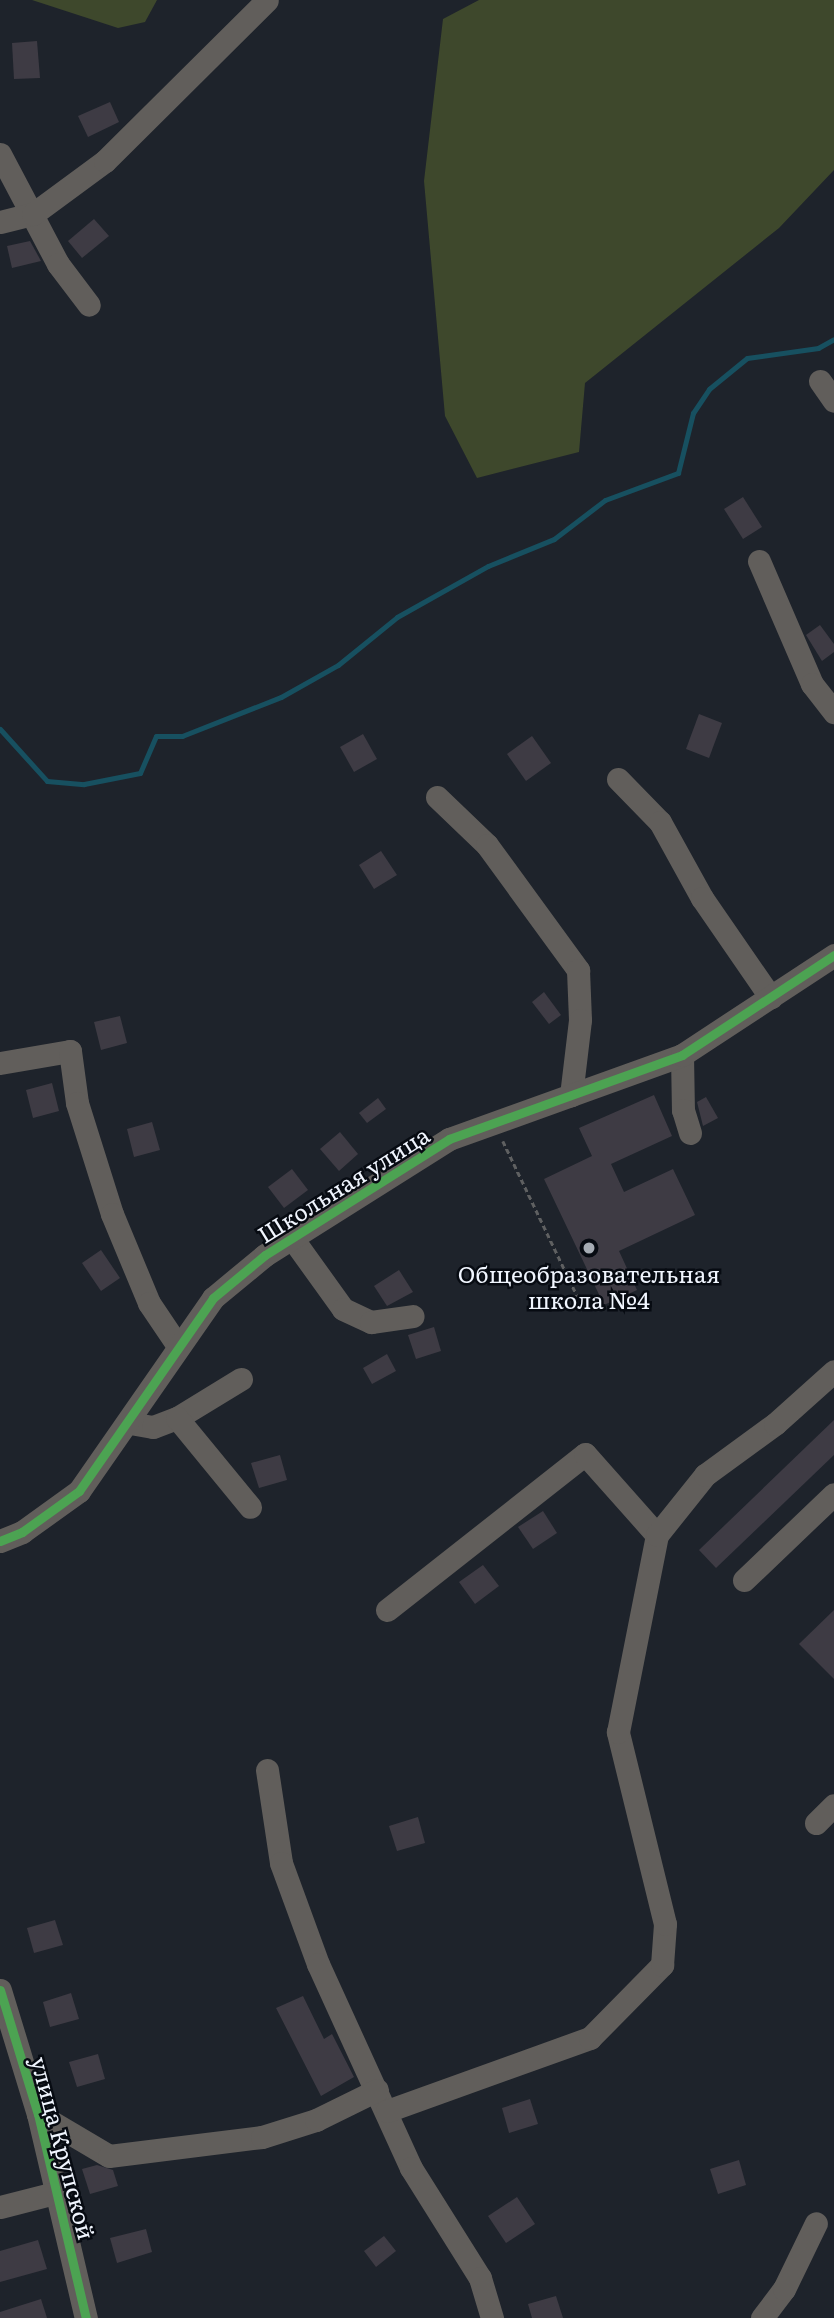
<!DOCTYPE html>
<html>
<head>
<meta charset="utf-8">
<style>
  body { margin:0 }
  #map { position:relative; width:834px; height:2318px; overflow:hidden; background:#1e232b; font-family:Literata,serif }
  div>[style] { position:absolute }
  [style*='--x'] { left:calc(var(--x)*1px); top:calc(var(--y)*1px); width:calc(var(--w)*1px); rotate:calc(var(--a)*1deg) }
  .green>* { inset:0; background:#3e482c }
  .stream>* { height:5px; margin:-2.5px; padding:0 2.5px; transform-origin:2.5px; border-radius:2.5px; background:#175060 }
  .building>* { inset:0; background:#3e3b44 }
  .path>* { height:2.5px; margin-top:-1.25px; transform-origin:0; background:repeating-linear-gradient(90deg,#5f6061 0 5px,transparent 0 8.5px) }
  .minor>* { height:23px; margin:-11.5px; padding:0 11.5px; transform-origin:11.5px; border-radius:11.5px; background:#615e5b }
  .cycleway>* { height:9px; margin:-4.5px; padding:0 4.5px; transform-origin:4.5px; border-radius:4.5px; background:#4ca352 }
  .dots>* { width:19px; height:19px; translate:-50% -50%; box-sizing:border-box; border:4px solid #070b12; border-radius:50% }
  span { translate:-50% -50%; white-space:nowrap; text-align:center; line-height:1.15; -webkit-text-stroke:5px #070b12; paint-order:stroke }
  .street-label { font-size:23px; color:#f0f5fe }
  .poi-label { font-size:23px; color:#f0f5fe }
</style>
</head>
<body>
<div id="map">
  <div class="green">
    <div style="clip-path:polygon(32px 0,157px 0,145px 22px,118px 28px)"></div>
    <div style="clip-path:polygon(479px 0,834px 0,834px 170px,779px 228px,585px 383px,579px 452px,477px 478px,445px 416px,424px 181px,443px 19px)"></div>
  </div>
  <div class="stream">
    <div style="--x:0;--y:729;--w:70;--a:47.9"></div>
    <div style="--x:47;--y:781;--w:37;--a:5"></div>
    <div style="--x:84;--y:784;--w:57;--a:-11.1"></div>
    <div style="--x:140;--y:773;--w:40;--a:-66.6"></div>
    <div style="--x:156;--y:736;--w:26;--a:0"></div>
    <div style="--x:182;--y:736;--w:106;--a:-21.5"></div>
    <div style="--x:281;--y:697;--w:65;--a:-29.3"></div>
    <div style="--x:338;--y:665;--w:76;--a:-39.1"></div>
    <div style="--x:397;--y:617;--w:104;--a:-29.3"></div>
    <div style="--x:488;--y:566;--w:71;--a:-22.2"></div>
    <div style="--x:554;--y:539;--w:64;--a:-37.4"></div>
    <div style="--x:605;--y:500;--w:78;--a:-20.3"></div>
    <div style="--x:678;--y:473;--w:62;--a:-76"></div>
    <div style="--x:693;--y:413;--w:29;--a:-56"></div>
    <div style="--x:709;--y:389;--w:49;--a:-39.2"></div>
    <div style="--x:747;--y:358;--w:72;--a:-8"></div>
    <div style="--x:818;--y:348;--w:18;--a:-29"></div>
  </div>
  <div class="building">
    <div style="clip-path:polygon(37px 41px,40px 78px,14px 79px,12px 43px)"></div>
    <div style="clip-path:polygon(110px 102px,119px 122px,88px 137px,78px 116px)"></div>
    <div style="clip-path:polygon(94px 219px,109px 236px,82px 258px,68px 241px)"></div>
    <div style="clip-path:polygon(30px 241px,41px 261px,12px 268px,7px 246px)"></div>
    <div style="clip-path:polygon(743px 497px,762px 527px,743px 539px,724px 509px)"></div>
    <div style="clip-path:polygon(820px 625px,834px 644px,834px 652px,822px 661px,806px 635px)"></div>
    <div style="clip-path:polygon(699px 714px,722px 723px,709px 758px,686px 749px)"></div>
    <div style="clip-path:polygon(363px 734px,377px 759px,354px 772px,340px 747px)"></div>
    <div style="clip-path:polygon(532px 736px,551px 763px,526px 781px,507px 754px)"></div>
    <div style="clip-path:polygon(381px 851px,397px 875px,374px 889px,359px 865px)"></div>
    <div style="clip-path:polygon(544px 992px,561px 1015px,549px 1024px,532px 1002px)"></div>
    <div style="clip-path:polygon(120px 1016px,127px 1043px,101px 1050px,94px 1022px)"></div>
    <div style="clip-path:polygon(52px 1083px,59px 1111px,33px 1118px,26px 1090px)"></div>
    <div style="clip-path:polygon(654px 1095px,672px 1136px,611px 1164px,624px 1192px,673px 1169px,695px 1215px,619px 1251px,637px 1290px,604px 1305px,544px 1179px,592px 1156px,579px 1128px)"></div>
    <div style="clip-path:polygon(706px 1097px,718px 1118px,703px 1126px,697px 1102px)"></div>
    <div style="clip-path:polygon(378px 1098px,386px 1109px,367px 1123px,359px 1113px)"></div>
    <div style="clip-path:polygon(152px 1122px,160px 1150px,134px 1157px,127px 1129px)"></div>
    <div style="clip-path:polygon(340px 1132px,358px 1154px,339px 1171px,320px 1149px)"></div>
    <div style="clip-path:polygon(292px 1169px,308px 1190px,284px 1208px,268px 1187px)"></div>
    <div style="clip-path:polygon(101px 1250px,120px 1278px,101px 1291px,82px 1263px)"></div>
    <div style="clip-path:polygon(399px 1270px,413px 1292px,387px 1306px,374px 1286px)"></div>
    <div style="clip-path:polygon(434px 1327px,441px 1351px,416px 1359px,408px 1335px)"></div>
    <div style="clip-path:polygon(387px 1354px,396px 1371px,372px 1384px,363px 1368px)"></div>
    <div style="clip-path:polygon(834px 1420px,834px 1455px,716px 1568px,699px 1550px)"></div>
    <div style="clip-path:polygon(280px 1455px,287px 1480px,259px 1488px,251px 1463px)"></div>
    <div style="clip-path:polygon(543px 1511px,557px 1533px,533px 1549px,518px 1527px)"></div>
    <div style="clip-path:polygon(483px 1565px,499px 1586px,475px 1604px,459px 1582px)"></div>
    <div style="clip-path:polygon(834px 1610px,834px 1679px,799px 1644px)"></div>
    <div style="clip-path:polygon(418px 1817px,425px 1843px,397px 1851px,389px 1826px)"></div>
    <div style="clip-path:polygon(55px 1920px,63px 1945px,34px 1953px,27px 1928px)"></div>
    <div style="clip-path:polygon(71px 1993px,79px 2019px,50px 2027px,43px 2002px)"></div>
    <div style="clip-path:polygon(303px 1996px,324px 2039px,332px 2034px,354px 2077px,321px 2096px,276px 2008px)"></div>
    <div style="clip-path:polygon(98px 2054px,105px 2079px,77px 2087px,69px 2062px)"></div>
    <div style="clip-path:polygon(530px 2099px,538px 2124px,509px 2133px,502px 2108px)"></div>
    <div style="clip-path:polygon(739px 2160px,746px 2185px,718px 2194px,710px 2169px)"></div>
    <div style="clip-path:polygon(97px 2165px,113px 2170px,118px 2186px,90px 2194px,82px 2169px)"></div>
    <div style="clip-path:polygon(517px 2197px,535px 2224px,506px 2243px,488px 2216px)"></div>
    <div style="clip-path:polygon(146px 2229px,152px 2252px,117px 2263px,110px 2238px)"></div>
    <div style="clip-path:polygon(384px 2236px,396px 2251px,376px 2267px,364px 2251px)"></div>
    <div style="clip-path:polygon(38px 2240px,47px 2269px,0 2282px,0 2251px)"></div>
    <div style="clip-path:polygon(556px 2296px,563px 2318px,532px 2318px,528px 2304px)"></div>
    <div style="clip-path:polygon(41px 2299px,47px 2318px,0 2318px,0 2312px)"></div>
  </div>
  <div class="path">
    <div style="--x:503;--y:1141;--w:185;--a:64.4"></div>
  </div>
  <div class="minor">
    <div style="--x:0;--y:154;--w:124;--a:62.2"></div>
    <div style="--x:58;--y:264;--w:51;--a:52.9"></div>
    <div style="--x:0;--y:222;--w:34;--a:-14"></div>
    <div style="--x:33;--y:214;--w:89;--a:-36.4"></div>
    <div style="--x:105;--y:161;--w:228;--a:-44.8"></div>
    <div style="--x:820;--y:381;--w:24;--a:55"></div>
    <div style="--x:759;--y:561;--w:134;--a:66.7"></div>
    <div style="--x:812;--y:684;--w:36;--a:52"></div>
    <div style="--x:618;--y:779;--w:60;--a:45.7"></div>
    <div style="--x:660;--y:822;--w:87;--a:61.1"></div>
    <div style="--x:702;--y:898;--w:121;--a:55.4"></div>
    <div style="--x:437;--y:797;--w:69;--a:43.8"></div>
    <div style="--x:487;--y:845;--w:155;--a:53.9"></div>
    <div style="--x:578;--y:970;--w:50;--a:87.7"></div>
    <div style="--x:580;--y:1020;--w:76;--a:96.8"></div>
    <div style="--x:682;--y:1055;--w:55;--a:89"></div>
    <div style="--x:683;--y:1110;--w:24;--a:73"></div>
    <div style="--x:0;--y:1063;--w:71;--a:-9.7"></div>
    <div style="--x:70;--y:1051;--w:52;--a:82.3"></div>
    <div style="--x:77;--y:1103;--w:116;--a:72.5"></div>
    <div style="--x:112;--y:1214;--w:96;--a:67.4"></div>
    <div style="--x:149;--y:1303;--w:52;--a:56"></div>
    <div style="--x:292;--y:1238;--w:87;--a:54.3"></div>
    <div style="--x:343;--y:1309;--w:31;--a:25"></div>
    <div style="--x:371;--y:1322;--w:42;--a:-8.1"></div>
    <div style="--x:177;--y:1418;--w:75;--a:-31.4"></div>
    <div style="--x:130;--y:1423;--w:23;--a:10"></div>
    <div style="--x:153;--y:1427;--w:26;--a:-21"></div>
    <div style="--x:177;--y:1418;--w:115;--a:50.6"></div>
    <div style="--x:0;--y:1541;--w:24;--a:-22"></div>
    <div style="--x:22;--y:1532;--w:70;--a:-35.7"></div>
    <div style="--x:79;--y:1491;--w:235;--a:-55.2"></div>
    <div style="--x:213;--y:1298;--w:67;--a:-39.6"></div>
    <div style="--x:265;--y:1255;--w:218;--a:-32.2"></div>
    <div style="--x:449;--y:1139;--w:248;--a:-19.8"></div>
    <div style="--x:682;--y:1055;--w:182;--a:-33.3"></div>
    <div style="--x:744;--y:1580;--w:124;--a:-43.7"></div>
    <div style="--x:387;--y:1610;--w:252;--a:-38.2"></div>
    <div style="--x:585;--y:1454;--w:108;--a:48.4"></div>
    <div style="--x:267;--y:1770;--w:94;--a:81.4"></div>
    <div style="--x:281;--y:1863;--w:108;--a:69.9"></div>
    <div style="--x:318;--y:1964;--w:224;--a:65.5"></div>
    <div style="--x:411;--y:2168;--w:130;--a:57.9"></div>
    <div style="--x:480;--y:2278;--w:42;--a:73.3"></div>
    <div style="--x:816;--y:1823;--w:25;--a:-45"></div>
    <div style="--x:0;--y:1990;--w:130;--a:73"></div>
    <div style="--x:38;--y:2114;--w:210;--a:76.8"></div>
    <div style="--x:387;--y:2111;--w:216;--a:-19.8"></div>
    <div style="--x:590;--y:2038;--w:103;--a:-45.4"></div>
    <div style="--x:662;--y:1965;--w:41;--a:-85.8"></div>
    <div style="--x:665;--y:1924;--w:198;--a:-103.8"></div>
    <div style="--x:618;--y:1732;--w:201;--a:-78.8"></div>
    <div style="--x:657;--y:1535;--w:77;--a:-51.3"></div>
    <div style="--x:705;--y:1475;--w:87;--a:-36.1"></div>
    <div style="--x:775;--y:1424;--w:79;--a:-41.9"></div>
    <div style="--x:38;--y:2114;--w:82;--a:30.6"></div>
    <div style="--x:109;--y:2156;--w:154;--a:-7.1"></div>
    <div style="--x:262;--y:2137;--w:57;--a:-17.5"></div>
    <div style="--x:316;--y:2120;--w:68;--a:-26.2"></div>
    <div style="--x:0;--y:2207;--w:57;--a:-14.3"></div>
    <div style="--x:762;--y:2318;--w:36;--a:-53"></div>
    <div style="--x:784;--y:2289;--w:73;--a:-64.1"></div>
  </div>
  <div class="cycleway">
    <div style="--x:0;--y:1541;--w:24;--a:-22"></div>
    <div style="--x:22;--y:1532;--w:70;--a:-35.7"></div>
    <div style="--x:79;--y:1491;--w:235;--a:-55.2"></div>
    <div style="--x:213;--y:1298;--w:67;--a:-39.6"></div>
    <div style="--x:265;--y:1255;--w:218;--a:-32.2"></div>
    <div style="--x:449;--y:1139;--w:248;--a:-19.8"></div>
    <div style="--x:682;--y:1055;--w:182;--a:-33.3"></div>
    <div style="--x:0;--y:1990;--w:130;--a:73"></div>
    <div style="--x:38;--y:2114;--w:210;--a:76.8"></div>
  </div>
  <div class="dots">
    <div style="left:589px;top:1248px;background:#a6acb4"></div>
  </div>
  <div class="street-label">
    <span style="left:343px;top:1184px;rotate:-32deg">Школьная улица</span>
    <span style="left:64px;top:2148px;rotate:75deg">улица Крупской</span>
  </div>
  <div class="poi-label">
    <span style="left:589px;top:1286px">Общеобразовательная<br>школа №4</span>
  </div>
</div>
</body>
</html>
